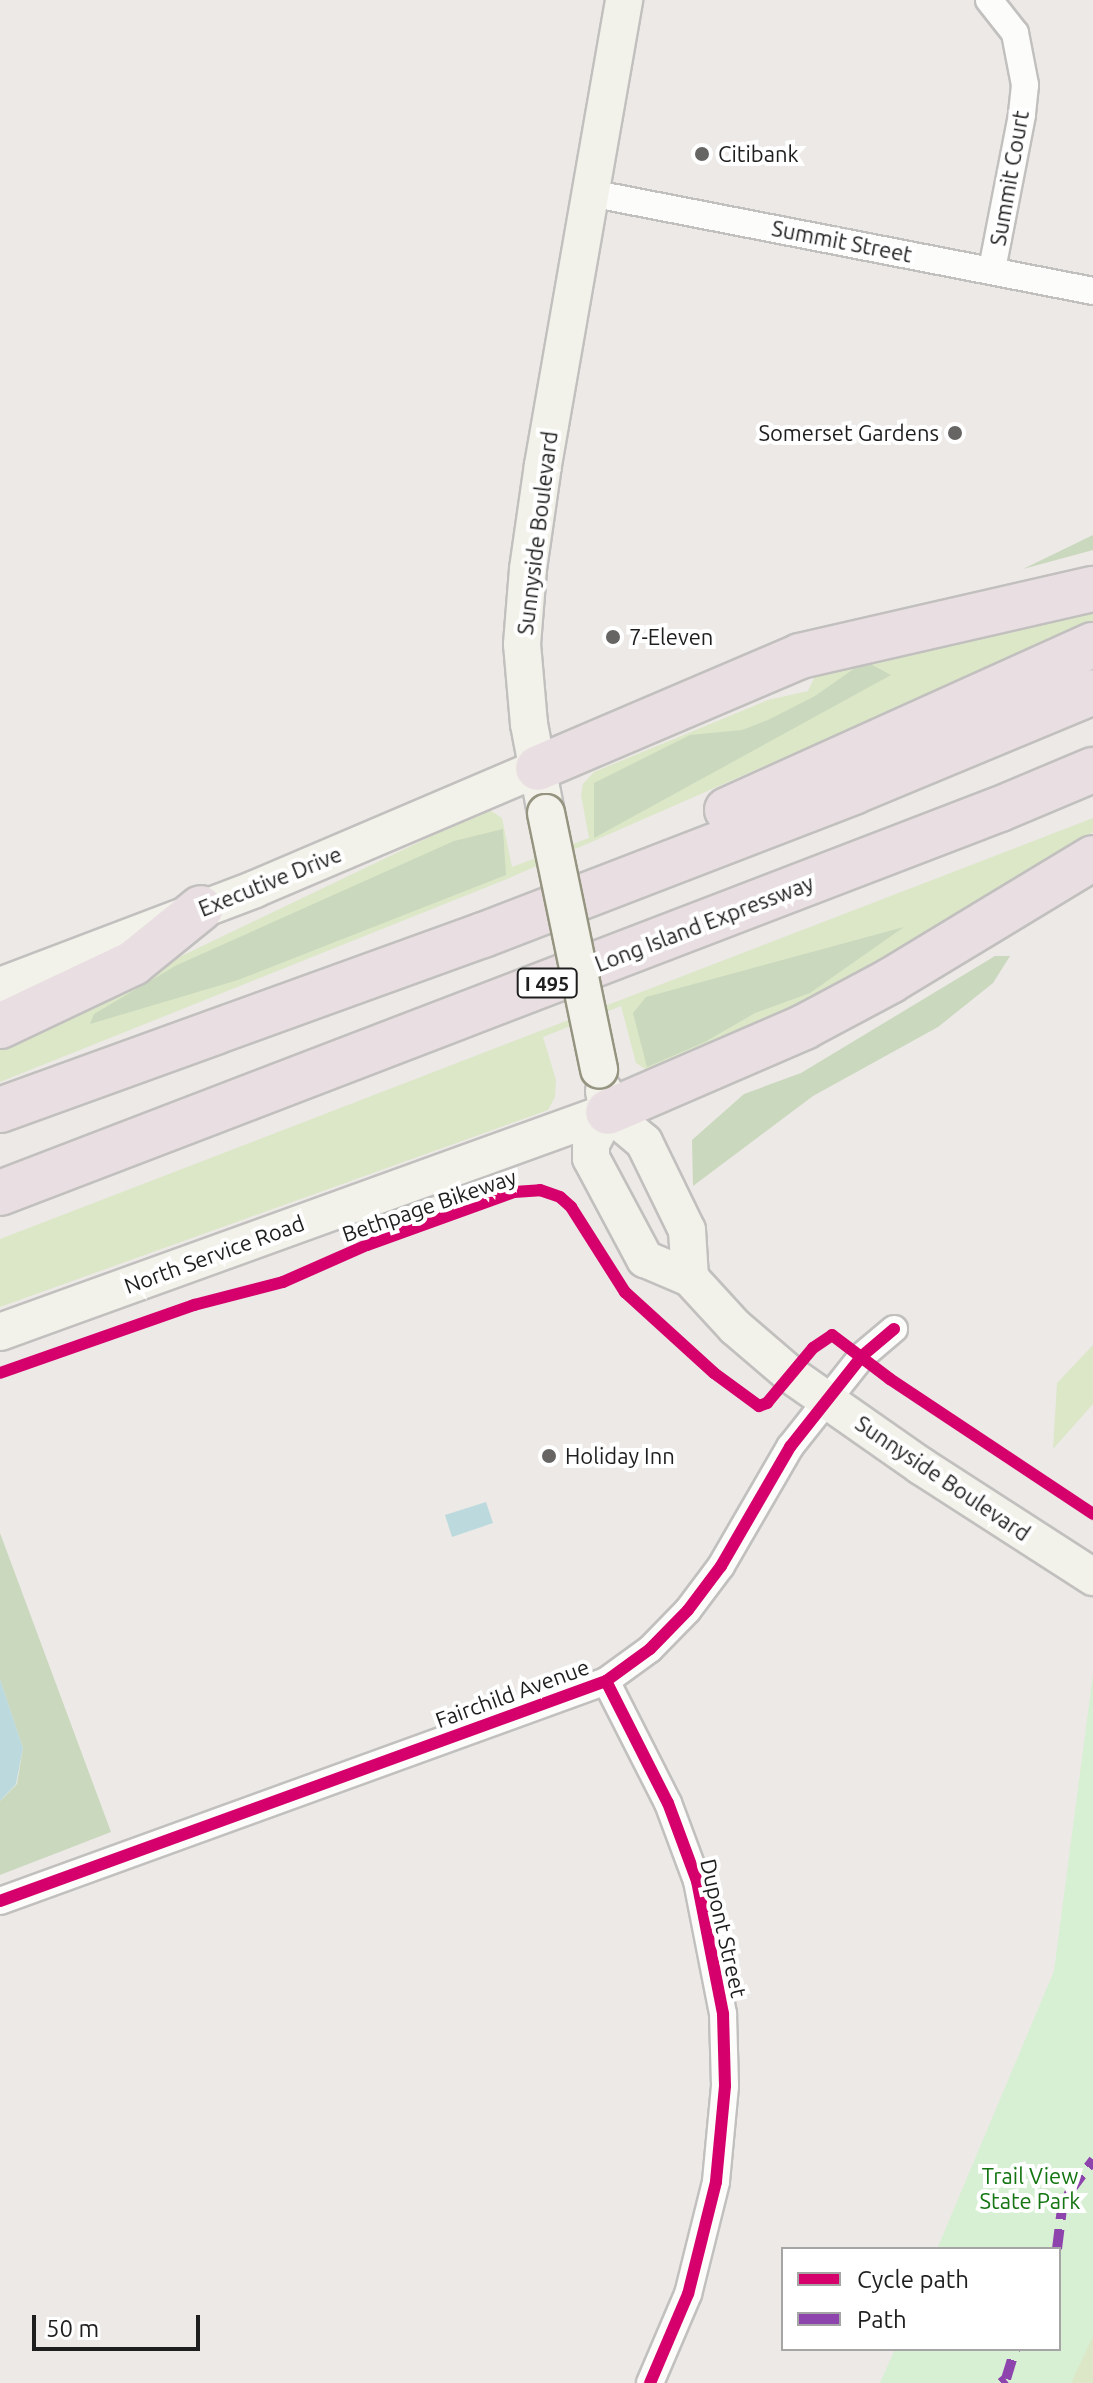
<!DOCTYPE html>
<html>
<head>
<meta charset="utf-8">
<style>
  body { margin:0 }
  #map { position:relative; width:1093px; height:2383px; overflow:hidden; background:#ece9e6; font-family:Ubuntu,sans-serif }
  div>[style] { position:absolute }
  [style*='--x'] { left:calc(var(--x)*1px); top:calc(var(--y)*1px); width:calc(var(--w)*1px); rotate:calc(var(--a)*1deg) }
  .grass>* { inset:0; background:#dce7c7 }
  .forest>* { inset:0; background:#cad8bd }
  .park>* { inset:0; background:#d7f0d3 }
  .water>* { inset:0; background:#bcdadd }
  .roads { filter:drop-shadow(2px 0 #c2c0bf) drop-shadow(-2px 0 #c2c0bf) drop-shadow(0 2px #c2c0bf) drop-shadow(0 -2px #c2c0bf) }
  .minor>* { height:26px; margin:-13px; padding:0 13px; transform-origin:13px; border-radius:13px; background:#fcfcfb }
  .secondary>* { height:36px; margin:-18px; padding:0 18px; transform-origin:18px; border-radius:18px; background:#f3f2ea }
  .motorway>* { height:44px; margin:-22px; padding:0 22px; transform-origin:22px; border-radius:22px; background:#e9dfe2 }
  .bridges { filter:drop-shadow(2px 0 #959480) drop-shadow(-2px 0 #959480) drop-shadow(0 2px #959480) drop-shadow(0 -2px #959480) }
  .secondary-bridge>* { height:36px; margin:-18px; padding:0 18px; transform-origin:18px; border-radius:18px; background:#f3f2ea }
  .quiet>* { height:10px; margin-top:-5px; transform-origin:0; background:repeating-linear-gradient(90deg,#8e44ad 0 20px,transparent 0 30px) }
  .cycleway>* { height:12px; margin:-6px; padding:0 6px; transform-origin:6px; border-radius:6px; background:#d6006c }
  .dots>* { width:22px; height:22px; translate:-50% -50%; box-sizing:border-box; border:4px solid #fff; border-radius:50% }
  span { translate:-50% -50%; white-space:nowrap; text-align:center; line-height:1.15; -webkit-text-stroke:8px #fff; paint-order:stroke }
  .shield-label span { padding:2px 6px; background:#fff; border:2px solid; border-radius:6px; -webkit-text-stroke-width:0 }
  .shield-label { font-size:20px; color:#1e1e1e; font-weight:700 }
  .poi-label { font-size:22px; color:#1e1e1e }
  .left { translate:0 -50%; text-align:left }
  .right { translate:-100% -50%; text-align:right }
  .street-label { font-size:22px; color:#1e1e1e }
  .park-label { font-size:22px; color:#157512 }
  .legend { position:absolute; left:781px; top:2247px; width:280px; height:104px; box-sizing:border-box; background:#fff; border:2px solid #a5a5a5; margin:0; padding:10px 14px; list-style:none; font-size:24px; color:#1e1e1e }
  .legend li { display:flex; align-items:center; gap:16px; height:40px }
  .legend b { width:40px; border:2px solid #a5a5a5 }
  .scale { position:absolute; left:32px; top:2315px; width:168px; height:36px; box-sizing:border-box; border:4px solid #1e1e1e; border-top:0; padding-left:10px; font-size:24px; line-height:28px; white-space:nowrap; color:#1e1e1e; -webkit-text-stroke:6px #fff; paint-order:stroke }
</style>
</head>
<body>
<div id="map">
  <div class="grass">
    <div style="clip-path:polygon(1093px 607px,1093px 622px,507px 879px,0 1082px,0 1043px,488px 809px,502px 818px,512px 867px,589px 838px,581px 795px,583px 784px,594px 772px,768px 700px,808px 691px,815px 676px,901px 650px)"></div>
    <div style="clip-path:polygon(1093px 818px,1093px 832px,896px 954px,663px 1072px,647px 1070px,636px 1063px,621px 1006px,543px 1037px,556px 1080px,555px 1097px,548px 1110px,0 1307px,0 1239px)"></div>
    <div style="clip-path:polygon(1093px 1345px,1093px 1404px,1053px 1449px,1057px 1383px)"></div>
    <div style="clip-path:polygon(1093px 2326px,1093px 2383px,1062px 2383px)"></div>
  </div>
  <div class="forest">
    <div style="clip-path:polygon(1093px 535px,1093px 550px,1023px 569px)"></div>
    <div style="clip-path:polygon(865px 661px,891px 675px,594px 838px,594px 783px,690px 735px,742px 730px,768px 720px,815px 696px)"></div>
    <div style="clip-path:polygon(503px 829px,506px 875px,238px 980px,90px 1024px,94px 1014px,177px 965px,454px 841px)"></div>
    <div style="clip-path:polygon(904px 927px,810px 993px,755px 1013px,705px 1042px,647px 1067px,633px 1013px,646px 997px)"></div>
    <div style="clip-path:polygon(995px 956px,1010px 956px,993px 983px,938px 1027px,813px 1096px,693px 1186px,692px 1140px,744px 1094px,801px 1073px)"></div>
    <div style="clip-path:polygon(0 1533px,111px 1832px,0 1875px,0 1801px,17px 1784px,23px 1748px,0 1679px)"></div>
  </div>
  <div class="park">
    <div style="clip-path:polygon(1093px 1674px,1093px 2336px,1071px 2383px,880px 2383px,895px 2349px,1059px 2349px,1059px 2249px,937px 2249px,1054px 1971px)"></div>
  </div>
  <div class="water">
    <div style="clip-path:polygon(486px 1502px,493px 1523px,452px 1537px,445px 1515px)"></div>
    <div style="clip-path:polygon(0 1679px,23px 1748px,16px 1784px,0 1801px)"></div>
  </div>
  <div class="roads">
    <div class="minor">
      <div style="--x:989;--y:0;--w:42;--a:51.8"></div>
      <div style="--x:1015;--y:33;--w:53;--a:79.1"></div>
      <div style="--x:1025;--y:85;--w:30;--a:96"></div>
      <div style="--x:1022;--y:115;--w:158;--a:101"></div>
      <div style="--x:590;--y:193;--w:512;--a:11.02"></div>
      <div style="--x:606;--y:1681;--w:137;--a:63.1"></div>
      <div style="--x:668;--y:1803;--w:83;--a:69.6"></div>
      <div style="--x:697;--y:1881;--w:136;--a:78.9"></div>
      <div style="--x:723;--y:2014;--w:72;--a:88.4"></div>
      <div style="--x:725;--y:2086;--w:96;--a:95.4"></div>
      <div style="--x:716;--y:2182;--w:115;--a:104"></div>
      <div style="--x:688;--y:2294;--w:97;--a:113.1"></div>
      <div style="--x:0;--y:1901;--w:645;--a:-19.95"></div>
      <div style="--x:606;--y:1681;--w:54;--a:-36"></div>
      <div style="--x:650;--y:1649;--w:54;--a:-45.7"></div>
      <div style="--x:688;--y:1610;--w:55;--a:-53.1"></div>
      <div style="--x:721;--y:1566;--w:138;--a:-59.9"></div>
      <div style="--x:790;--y:1447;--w:116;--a:-51.6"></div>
      <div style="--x:862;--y:1356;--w:42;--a:-40.2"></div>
    </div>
    <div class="secondary">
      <div style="--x:546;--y:813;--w:91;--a:-100.8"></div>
      <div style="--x:529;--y:724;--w:80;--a:-95"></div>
      <div style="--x:522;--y:644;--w:75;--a:-85.4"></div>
      <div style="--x:528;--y:569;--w:105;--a:-81.8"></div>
      <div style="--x:543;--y:465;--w:472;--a:-80.1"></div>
      <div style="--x:0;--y:986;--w:273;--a:-20.8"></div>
      <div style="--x:255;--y:889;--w:308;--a:-23.1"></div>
      <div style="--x:604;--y:1091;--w:21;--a:79"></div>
      <div style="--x:608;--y:1112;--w:47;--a:39.8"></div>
      <div style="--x:644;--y:1142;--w:98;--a:64"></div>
      <div style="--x:687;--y:1230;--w:48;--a:86.4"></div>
      <div style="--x:608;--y:1112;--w:36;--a:118"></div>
      <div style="--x:591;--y:1144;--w:14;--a:90"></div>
      <div style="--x:591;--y:1158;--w:115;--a:61.9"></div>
      <div style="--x:645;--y:1259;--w:49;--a:22.9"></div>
      <div style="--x:690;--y:1278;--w:67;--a:47.4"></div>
      <div style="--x:735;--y:1327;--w:74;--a:40.6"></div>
      <div style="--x:791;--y:1375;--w:159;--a:35"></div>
      <div style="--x:921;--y:1466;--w:205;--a:32.8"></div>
      <div style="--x:0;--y:1332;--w:647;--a:-19.89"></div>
    </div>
    <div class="motorway">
      <div style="--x:538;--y:768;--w:285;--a:-23.1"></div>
      <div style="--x:800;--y:656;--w:301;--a:-12.9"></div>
      <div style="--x:727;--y:810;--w:401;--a:-24.3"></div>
      <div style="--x:0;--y:1026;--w:147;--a:-25.3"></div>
      <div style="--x:133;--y:963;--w:87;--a:-39"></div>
      <div style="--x:0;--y:1110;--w:514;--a:-19.92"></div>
      <div style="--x:483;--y:935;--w:397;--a:-21.1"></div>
      <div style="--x:853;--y:792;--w:260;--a:-22.6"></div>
      <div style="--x:608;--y:1112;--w:214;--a:-23.4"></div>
      <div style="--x:804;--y:1027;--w:98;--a:-28.1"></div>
      <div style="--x:890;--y:981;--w:237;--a:-31.2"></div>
      <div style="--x:0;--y:1193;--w:1071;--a:-21.01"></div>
      <div style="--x:1000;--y:809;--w:101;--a:-22.8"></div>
    </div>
  </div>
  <div class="bridges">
    <div class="secondary-bridge">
      <div style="--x:546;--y:813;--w:262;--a:78.3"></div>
    </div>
  </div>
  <div class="quiet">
    <div style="--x:1057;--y:2249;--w:39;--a:-83"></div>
    <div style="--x:1062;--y:2210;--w:21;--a:-67"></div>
    <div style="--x:1070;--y:2191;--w:39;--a:-53"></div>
    <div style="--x:1001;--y:2383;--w:6;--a:-39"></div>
    <div style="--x:1006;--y:2379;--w:31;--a:-73"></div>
  </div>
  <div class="cycleway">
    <div style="--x:0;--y:1373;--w:206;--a:-19.3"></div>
    <div style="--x:194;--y:1305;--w:92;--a:-14.5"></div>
    <div style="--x:283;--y:1282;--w:92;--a:-23.8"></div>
    <div style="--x:367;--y:1245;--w:156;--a:-19.8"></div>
    <div style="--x:514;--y:1192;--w:26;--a:-4"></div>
    <div style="--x:540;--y:1190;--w:21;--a:19"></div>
    <div style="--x:560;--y:1197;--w:15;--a:42"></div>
    <div style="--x:571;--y:1207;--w:101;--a:57.6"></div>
    <div style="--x:625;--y:1292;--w:120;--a:42.3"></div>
    <div style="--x:714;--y:1373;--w:56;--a:36.3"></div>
    <div style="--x:759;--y:1406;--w:9;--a:-21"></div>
    <div style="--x:767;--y:1403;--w:72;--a:-50.1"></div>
    <div style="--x:813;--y:1348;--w:23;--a:-34"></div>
    <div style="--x:832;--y:1335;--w:73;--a:37.2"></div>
    <div style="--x:890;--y:1379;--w:244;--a:33.6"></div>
    <div style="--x:606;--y:1681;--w:137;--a:63.1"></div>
    <div style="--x:668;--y:1803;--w:83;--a:69.6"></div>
    <div style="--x:697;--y:1881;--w:136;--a:78.9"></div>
    <div style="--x:723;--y:2014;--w:72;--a:88.4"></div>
    <div style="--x:725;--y:2086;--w:96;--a:95.4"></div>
    <div style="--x:716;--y:2182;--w:115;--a:104"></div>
    <div style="--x:688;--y:2294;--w:97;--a:113.1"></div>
    <div style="--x:0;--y:1901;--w:645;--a:-19.95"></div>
    <div style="--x:606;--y:1681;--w:54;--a:-36"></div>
    <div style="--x:650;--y:1649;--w:54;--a:-45.7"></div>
    <div style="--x:688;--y:1610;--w:55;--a:-53.1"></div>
    <div style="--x:721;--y:1566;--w:138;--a:-59.9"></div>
    <div style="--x:790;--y:1447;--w:116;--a:-51.6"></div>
    <div style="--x:862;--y:1356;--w:42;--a:-40.2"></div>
  </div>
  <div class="dots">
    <div style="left:702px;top:154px;background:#666564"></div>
    <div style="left:955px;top:433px;background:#666564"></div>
    <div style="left:613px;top:637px;background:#666564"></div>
    <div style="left:549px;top:1456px;background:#666564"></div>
  </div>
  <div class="shield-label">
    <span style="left:547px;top:983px">I 495</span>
  </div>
  <div class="poi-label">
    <span class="left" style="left:718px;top:154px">Citibank</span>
    <span class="right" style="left:939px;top:433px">Somerset Gardens</span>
    <span class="left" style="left:629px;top:637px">7-Eleven</span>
    <span class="left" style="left:565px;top:1456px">Holiday Inn</span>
  </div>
  <div class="street-label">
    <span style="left:1009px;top:178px;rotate:-80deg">Summit Court</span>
    <span style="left:842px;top:241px;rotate:11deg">Summit Street</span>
    <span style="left:537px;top:533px;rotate:-83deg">Sunnyside Boulevard</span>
    <span style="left:270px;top:881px;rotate:-22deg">Executive Drive</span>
    <span style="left:704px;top:923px;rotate:-21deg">Long Island Expressway</span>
    <span style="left:429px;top:1205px;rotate:-19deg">Bethpage Bikeway</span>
    <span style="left:214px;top:1254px;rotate:-20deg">North Service Road</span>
    <span style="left:943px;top:1478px;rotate:34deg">Sunnyside Boulevard</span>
    <span style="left:512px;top:1693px;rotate:-20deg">Fairchild Avenue</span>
    <span style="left:724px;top:1928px;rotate:77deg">Dupont Street</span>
  </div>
  <div class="park-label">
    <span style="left:1030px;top:2188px">Trail View<br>State Park</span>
  </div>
  <ul class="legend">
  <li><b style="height:10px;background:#d6006c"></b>Cycle path</li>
  <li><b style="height:10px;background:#8e44ad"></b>Path</li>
  </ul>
  <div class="scale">50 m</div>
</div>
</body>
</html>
